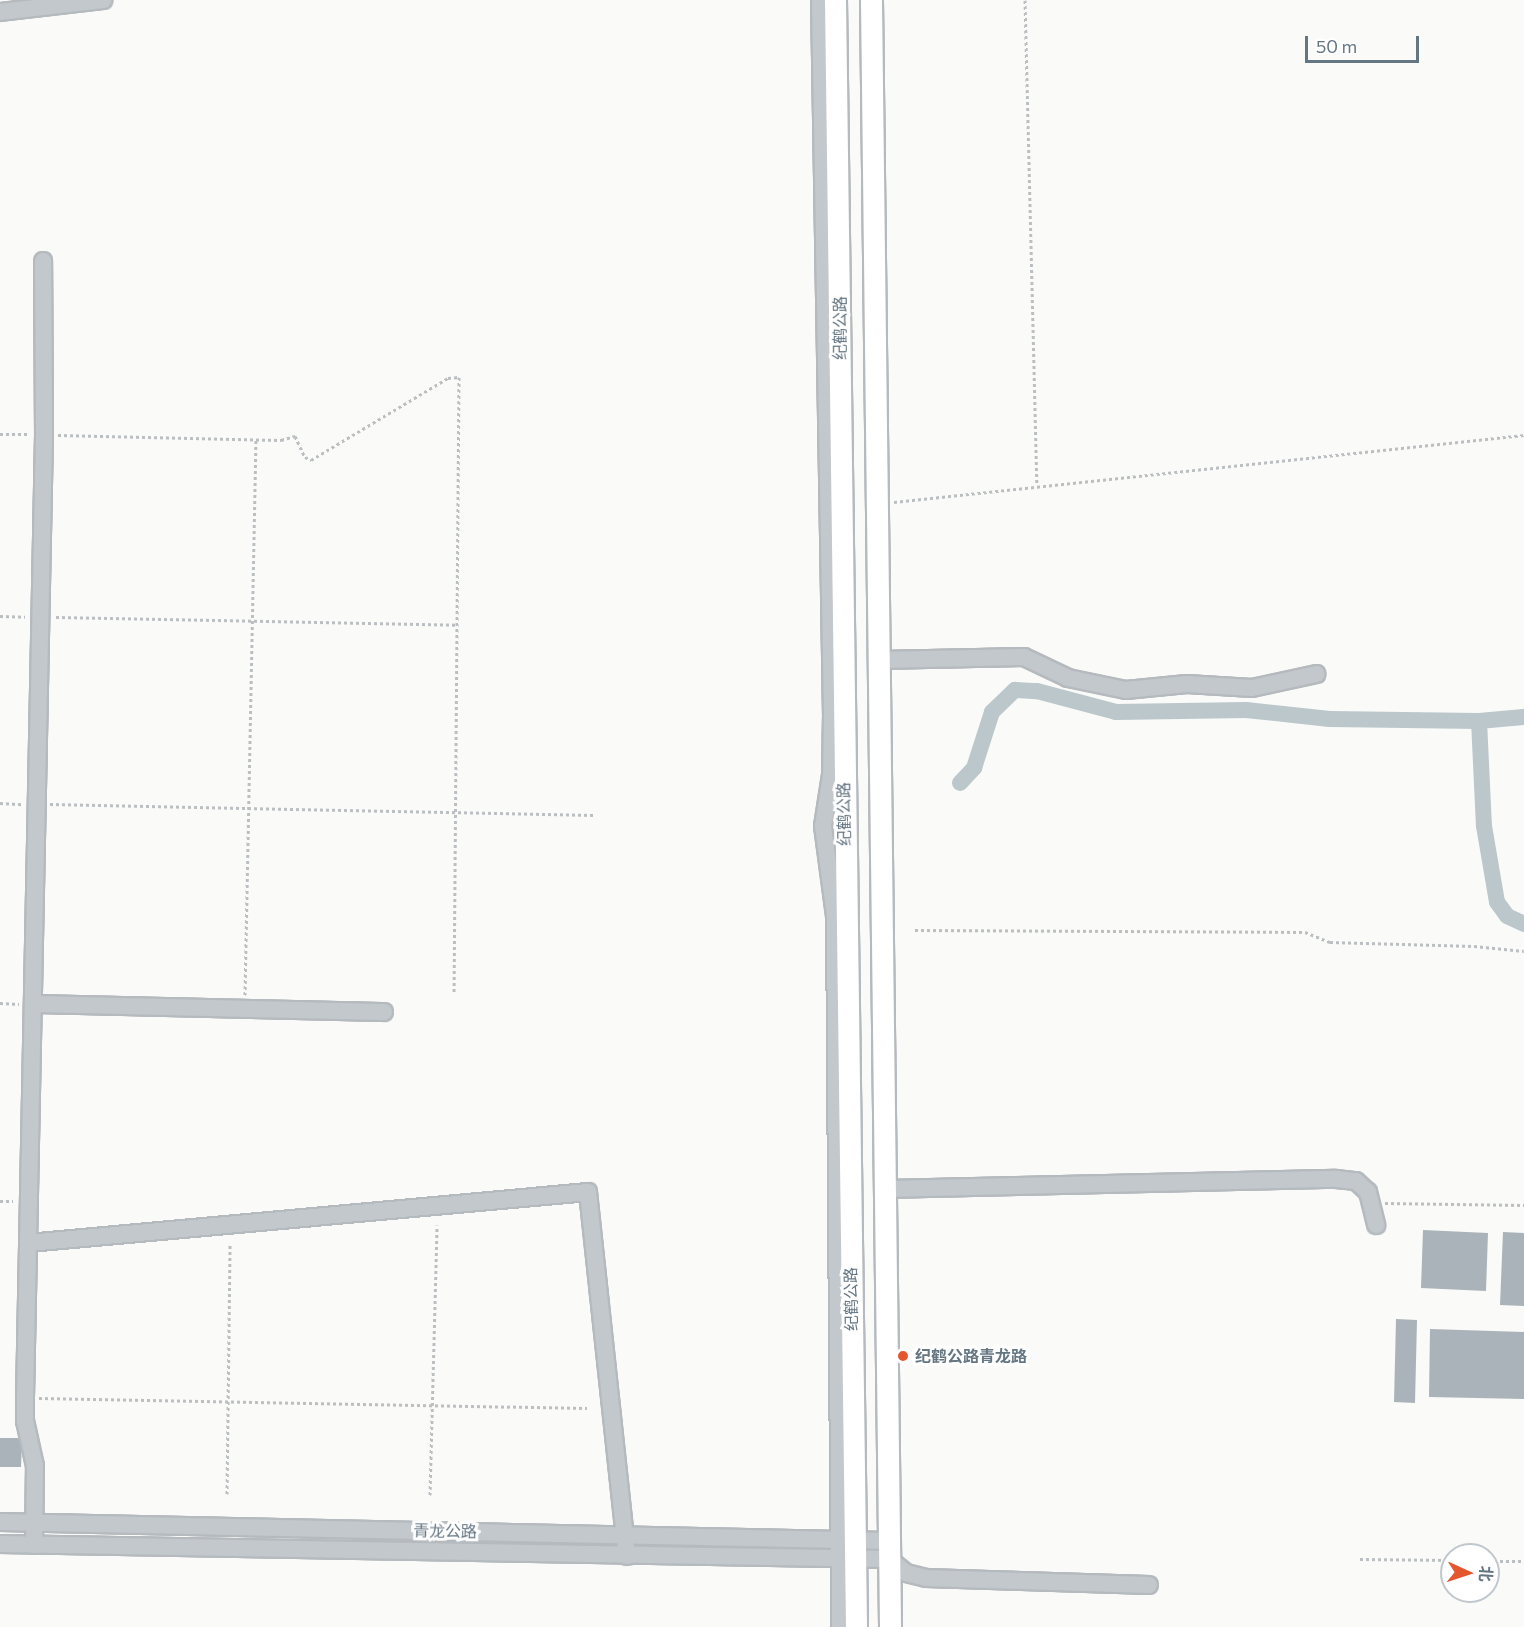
<!DOCTYPE html>
<html>
<head>
<meta charset="utf-8">
<style>
  body { margin:0 }
  #map { position:relative; width:1524px; height:1627px; overflow:hidden; background:#fafaf8; font-family:Commissioner,"Noto Sans SC",sans-serif }
  div>[style] { position:absolute }
  [style*='--x'] { left:calc(var(--x)*1px); top:calc(var(--y)*1px); width:calc(var(--w)*1px); rotate:calc(var(--a)*1deg) }
  .canal>* { height:16px; margin:-8px; padding:0 8px; transform-origin:8px; border-radius:8px; background:#bbc7cb }
  .building>* { inset:0; background:#aab3b9 }
  .path>* { height:3px; margin-top:-1.5px; transform-origin:0; background:repeating-linear-gradient(90deg,#bbbfc2 0 3px,transparent 0 6px) }
  .roads { filter:drop-shadow(2px 0 #b5babe) drop-shadow(-2px 0 #b5babe) drop-shadow(0 2px #b5babe) drop-shadow(0 -2px #b5babe) }
  .minor>* { height:16px; margin:-8px; padding:0 8px; transform-origin:8px; border-radius:8px; background:#c3c8cc }
  .major>* { height:21px; margin:-10.5px; padding:0 10.5px; transform-origin:10.5px; border-radius:10.5px; background:#fff }
  .dots>* { width:16px; height:16px; translate:-50% -50%; box-sizing:border-box; border:3px solid #fff; border-radius:50% }
  span { translate:-50% -50%; white-space:nowrap; text-align:center; line-height:1.15; -webkit-text-stroke:6px #fff; paint-order:stroke }
  .street-label { font-size:16px; color:#657683 }
  .poi-label { font-size:16px; color:#657683; font-weight:700 }
  .left { translate:0 -50%; text-align:left }
  .north { position:absolute; left:1440px; top:1543px; width:60px; height:60px; box-sizing:border-box; background:#fff; border:2px solid #c1c8cd; border-radius:50%; rotate:93deg; font-size:16px; font-weight:700; line-height:24px; text-align:center; color:#657683 }
  .north::after { content:''; display:block; margin:auto; width:21px; height:27px; background:#e4572e; clip-path:polygon(50% 0,100% 100%,50% 72%,0 100%) }
  .scale { position:absolute; left:1305px; top:36px; width:114px; height:27px; box-sizing:border-box; border:3px solid #657683; border-top:0; padding-left:8px; font-size:18px; line-height:21px; white-space:nowrap; color:#657683; -webkit-text-stroke:4px #fff; paint-order:stroke }
</style>
</head>
<body>
<div id="map">
  <div class="canal">
    <div style="--x:1479;--y:721;--w:105;--a:87.3"></div>
    <div style="--x:1484;--y:826;--w:77;--a:80.3"></div>
    <div style="--x:1497;--y:902;--w:17;--a:54"></div>
    <div style="--x:1507;--y:916;--w:19;--a:25"></div>
    <div style="--x:960;--y:783;--w:21;--a:-47"></div>
    <div style="--x:974;--y:768;--w:59;--a:-72.2"></div>
    <div style="--x:992;--y:712;--w:32;--a:-44"></div>
    <div style="--x:1015;--y:690;--w:22;--a:3"></div>
    <div style="--x:1037;--y:691;--w:82;--a:14.9"></div>
    <div style="--x:1116;--y:712;--w:130;--a:-0.9"></div>
    <div style="--x:1246;--y:710;--w:84;--a:6.1"></div>
    <div style="--x:1330;--y:719;--w:149;--a:0.8"></div>
    <div style="--x:1479;--y:721;--w:45;--a:-5.1"></div>
  </div>
  <div class="building">
    <div style="clip-path:polygon(1423px 1230px,1488px 1233px,1486px 1291px,1421px 1288px)"></div>
    <div style="clip-path:polygon(1503px 1232px,1524px 1233px,1524px 1306px,1500px 1305px)"></div>
    <div style="clip-path:polygon(1396px 1319px,1417px 1320px,1415px 1403px,1394px 1402px)"></div>
    <div style="clip-path:polygon(1430px 1329px,1524px 1332px,1524px 1399px,1429px 1397px)"></div>
    <div style="clip-path:polygon(0 1438px,22px 1438px,21px 1467px,0 1467px)"></div>
  </div>
  <div class="path">
    <div style="--x:1025;--y:0;--w:485;--a:88.6"></div>
    <div style="--x:0;--y:434;--w:30;--a:0"></div>
    <div style="--x:58;--y:435;--w:223;--a:1.3"></div>
    <div style="--x:281;--y:440;--w:15;--a:-16"></div>
    <div style="--x:295;--y:436;--w:23;--a:65"></div>
    <div style="--x:305;--y:457;--w:7;--a:27"></div>
    <div style="--x:311;--y:460;--w:160;--a:-30.9"></div>
    <div style="--x:448;--y:378;--w:11;--a:-5"></div>
    <div style="--x:459;--y:377;--w:617;--a:90.46"></div>
    <div style="--x:894;--y:502;--w:634;--a:-6.07"></div>
    <div style="--x:0;--y:616;--w:25;--a:2"></div>
    <div style="--x:56;--y:617;--w:401;--a:1.1"></div>
    <div style="--x:0;--y:803;--w:22;--a:3"></div>
    <div style="--x:50;--y:804;--w:544;--a:1.16"></div>
    <div style="--x:915;--y:930;--w:390;--a:0.3"></div>
    <div style="--x:1305;--y:932;--w:27;--a:22"></div>
    <div style="--x:1330;--y:942;--w:144;--a:1.6"></div>
    <div style="--x:1474;--y:946;--w:50;--a:5.7"></div>
    <div style="--x:245;--y:995;--w:556;--a:-88.87"></div>
    <div style="--x:0;--y:1003;--w:19;--a:3"></div>
    <div style="--x:0;--y:1201;--w:13;--a:0"></div>
    <div style="--x:1385;--y:1203;--w:139;--a:0.8"></div>
    <div style="--x:39;--y:1398;--w:548;--a:1.05"></div>
    <div style="--x:227;--y:1494;--w:249;--a:-89.3"></div>
    <div style="--x:430;--y:1495;--w:270;--a:-88.5"></div>
    <div style="--x:1360;--y:1559;--w:92;--a:0.6"></div>
    <div style="--x:1488;--y:1561;--w:36;--a:0"></div>
  </div>
  <div class="roads">
    <div class="minor">
      <div style="--x:820;--y:0;--w:714;--a:89.04"></div>
      <div style="--x:832;--y:714;--w:61;--a:90.9"></div>
      <div style="--x:831;--y:775;--w:52;--a:98.9"></div>
      <div style="--x:823;--y:826;--w:91;--a:82.4"></div>
      <div style="--x:835;--y:916;--w:711;--a:89.6"></div>
      <div style="--x:0;--y:12;--w:104;--a:-6.6"></div>
      <div style="--x:879;--y:660;--w:145;--a:-1.2"></div>
      <div style="--x:1024;--y:657;--w:49;--a:25.5"></div>
      <div style="--x:1068;--y:678;--w:59;--a:11.7"></div>
      <div style="--x:1126;--y:690;--w:61;--a:-5.6"></div>
      <div style="--x:1187;--y:684;--w:65;--a:3.5"></div>
      <div style="--x:1252;--y:688;--w:66;--a:-12.2"></div>
      <div style="--x:33;--y:1004;--w:351;--a:1.3"></div>
      <div style="--x:885;--y:1189;--w:451;--a:-1.3"></div>
      <div style="--x:1336;--y:1179;--w:20;--a:6"></div>
      <div style="--x:1356;--y:1181;--w:16;--a:43"></div>
      <div style="--x:1368;--y:1192;--w:34;--a:76"></div>
      <div style="--x:28;--y:1243;--w:562;--a:-5.2"></div>
      <div style="--x:588;--y:1192;--w:366;--a:83.9"></div>
      <div style="--x:0;--y:1522;--w:889;--a:1.22"></div>
      <div style="--x:0;--y:1544;--w:889;--a:0.97"></div>
      <div style="--x:889;--y:1559;--w:22;--a:39"></div>
      <div style="--x:906;--y:1573;--w:21;--a:14"></div>
      <div style="--x:926;--y:1578;--w:223;--a:1.8"></div>
      <div style="--x:34;--y:1545;--w:79;--a:-89.3"></div>
      <div style="--x:35;--y:1466;--w:46;--a:-102.5"></div>
      <div style="--x:25;--y:1421;--w:23;--a:-90"></div>
      <div style="--x:25;--y:1398;--w:963;--a:-88.87"></div>
      <div style="--x:44;--y:435;--w:174;--a:-90.3"></div>
    </div>
    <div class="major">
      <div style="--x:835;--y:0;--w:1627;--a:89.26"></div>
      <div style="--x:871;--y:0;--w:1627;--a:89.33"></div>
    </div>
  </div>
  <div class="dots">
    <div style="left:903px;top:1356px;background:#e4572e"></div>
  </div>
  <div class="street-label">
    <span style="left:840px;top:328px;rotate:-90deg">纪鹤公路</span>
    <span style="left:844px;top:814px;rotate:-91deg">纪鹤公路</span>
    <span style="left:851px;top:1299px;rotate:-91deg">纪鹤公路</span>
    <span style="left:445px;top:1531px;rotate:1deg">青龙公路</span>
  </div>
  <div class="poi-label">
    <span class="left" style="left:915px;top:1356px">纪鹤公路青龙路</span>
  </div>
  <div class="north">北</div>
  <div class="scale">50 m</div>
</div>
</body>
</html>
